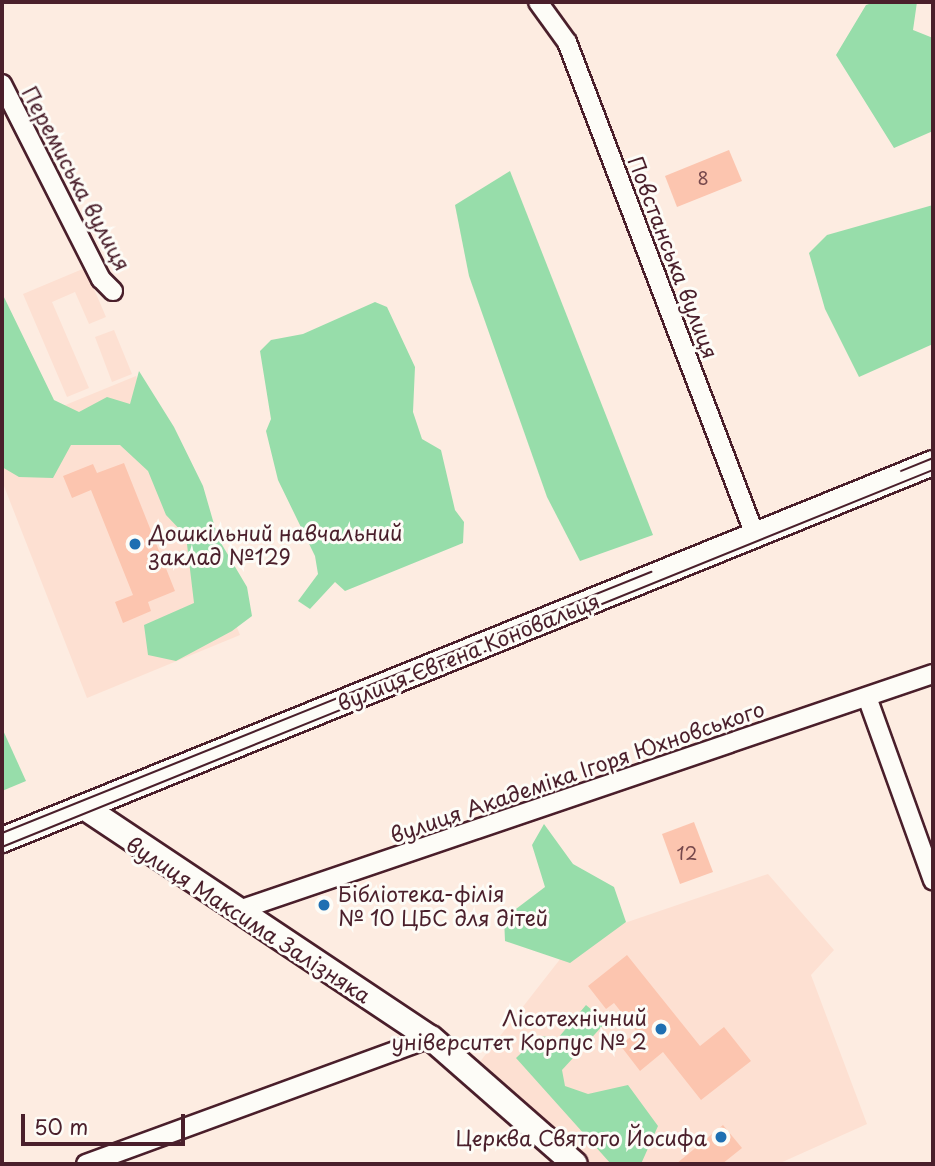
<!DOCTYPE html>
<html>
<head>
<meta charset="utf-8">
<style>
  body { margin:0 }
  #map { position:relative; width:935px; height:1166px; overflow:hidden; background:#fdece1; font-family:"Playpen Sans",sans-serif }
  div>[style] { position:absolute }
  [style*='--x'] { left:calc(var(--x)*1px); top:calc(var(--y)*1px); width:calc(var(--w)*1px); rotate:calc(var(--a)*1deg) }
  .built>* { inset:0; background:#fde0d2 }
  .green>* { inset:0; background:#97ddaa }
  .building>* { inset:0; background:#fcc5af }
  .roads { filter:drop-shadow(2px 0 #4a1f2b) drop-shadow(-2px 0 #4a1f2b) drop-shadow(0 2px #4a1f2b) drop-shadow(0 -2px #4a1f2b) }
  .street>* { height:18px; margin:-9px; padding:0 9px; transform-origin:9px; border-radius:9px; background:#fdfcf7 }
  .secondary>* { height:24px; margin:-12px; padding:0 12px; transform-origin:12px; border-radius:12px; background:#fdfcf7 }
  .tram>* { height:2px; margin:-1px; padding:0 1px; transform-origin:1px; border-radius:1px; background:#4a1f2b }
  .dots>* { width:19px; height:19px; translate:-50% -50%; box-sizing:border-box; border:4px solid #fdfcf7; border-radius:50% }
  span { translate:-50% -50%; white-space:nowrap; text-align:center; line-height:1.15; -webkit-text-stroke:6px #fdfcf7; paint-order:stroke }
  .number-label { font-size:18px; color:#76484c }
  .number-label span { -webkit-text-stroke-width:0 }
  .street-label { font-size:21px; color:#4a1f2b }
  .poi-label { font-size:21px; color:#4a1f2b }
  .left { translate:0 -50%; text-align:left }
  .right { translate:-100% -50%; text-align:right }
  .frame { position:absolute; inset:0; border:4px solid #4a1f2b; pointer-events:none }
  .scale { position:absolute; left:21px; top:1114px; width:164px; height:32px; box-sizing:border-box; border:4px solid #4a1f2b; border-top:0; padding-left:9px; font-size:21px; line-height:24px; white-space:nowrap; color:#4a1f2b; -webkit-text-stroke:5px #fdfcf7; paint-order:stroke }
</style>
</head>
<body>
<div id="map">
  <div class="built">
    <div style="clip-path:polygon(85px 268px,106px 317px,89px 324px,75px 292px,52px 302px,89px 388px,67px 397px,23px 294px)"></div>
    <div style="clip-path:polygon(114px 330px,132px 374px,112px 382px,95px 337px)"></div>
    <div style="clip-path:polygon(136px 376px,240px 635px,87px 698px,2px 481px,2px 431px)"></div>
    <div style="clip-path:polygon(768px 874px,834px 950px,811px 975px,867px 1124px,778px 1164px,587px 1164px,479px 1063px,575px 940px)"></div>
  </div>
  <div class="green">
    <div style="clip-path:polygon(875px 2px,917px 2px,913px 30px,933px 38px,933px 131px,894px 148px,836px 55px,866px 5px)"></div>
    <div style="clip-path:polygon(510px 171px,653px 535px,580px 561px,547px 497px,469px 276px,455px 205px)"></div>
    <div style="clip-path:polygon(933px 205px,933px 344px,859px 377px,825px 309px,809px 253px,827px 235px)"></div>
    <div style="clip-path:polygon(2px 293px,54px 400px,79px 412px,107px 397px,130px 404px,139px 371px,174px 427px,203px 486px,218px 538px,247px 587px,252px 616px,232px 631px,176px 661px,148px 655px,144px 625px,194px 603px,186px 536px,166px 515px,148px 471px,120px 445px,71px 445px,53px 478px,19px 477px,2px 467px)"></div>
    <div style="clip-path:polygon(375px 302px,387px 307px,415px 367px,413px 412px,422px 439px,441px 450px,455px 510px,464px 522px,463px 543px,345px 591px,335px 582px,310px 609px,298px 601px,318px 574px,315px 556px,278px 480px,266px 431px,271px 419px,260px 351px,271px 340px,303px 334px)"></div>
    <div style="clip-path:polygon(2px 728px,26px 781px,2px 791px)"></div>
    <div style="clip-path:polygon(544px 824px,573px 864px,614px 887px,626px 922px,570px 963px,505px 941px,504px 918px,545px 887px,532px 845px)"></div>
    <div style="clip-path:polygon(586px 1005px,606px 1022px,562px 1070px,565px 1086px,588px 1094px,628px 1085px,658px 1126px,641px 1164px,611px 1164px,516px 1058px,539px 1036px,558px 1038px)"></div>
  </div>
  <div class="building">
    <div style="clip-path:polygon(729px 150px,742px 181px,677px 207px,665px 176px)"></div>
    <div style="clip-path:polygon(124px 463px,175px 591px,148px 602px,151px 611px,123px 623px,115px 602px,133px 595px,91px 490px,72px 498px,63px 476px,93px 464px,97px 473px)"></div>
    <div style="clip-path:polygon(694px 822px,713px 872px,680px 884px,662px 834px)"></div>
    <div style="clip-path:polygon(627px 955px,700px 1046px,724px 1027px,751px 1061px,701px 1100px,663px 1052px,640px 1071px,620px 1045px,637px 1032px,614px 1003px,606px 1009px,588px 986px)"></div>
    <div style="clip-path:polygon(723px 1125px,742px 1148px,722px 1164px,676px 1164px)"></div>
  </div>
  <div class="roads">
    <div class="street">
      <div style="--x:538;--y:2;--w:49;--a:54.1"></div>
      <div style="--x:567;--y:42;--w:528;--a:69.13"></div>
      <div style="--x:2;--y:84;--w:219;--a:63.1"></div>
      <div style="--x:101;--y:279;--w:17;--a:45"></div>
      <div style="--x:867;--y:697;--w:195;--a:70.2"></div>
      <div style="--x:236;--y:911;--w:736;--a:-18.78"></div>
      <div style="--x:86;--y:1164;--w:367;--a:-20.1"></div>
    </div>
    <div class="secondary">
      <div style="--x:84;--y:807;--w:417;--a:33.7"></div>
      <div style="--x:431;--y:1038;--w:191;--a:41.2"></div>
      <div style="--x:2;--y:840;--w:1004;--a:-22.05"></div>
    </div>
  </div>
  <div class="tram">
    <div style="--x:901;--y:471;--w:35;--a:-22"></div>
    <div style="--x:2;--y:833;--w:700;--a:-21.91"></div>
    <div style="--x:2;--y:847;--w:1004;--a:-22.05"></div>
  </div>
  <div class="dots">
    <div style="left:135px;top:544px;background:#1f6fb2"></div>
    <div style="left:324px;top:905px;background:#1f6fb2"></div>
    <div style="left:661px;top:1029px;background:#1f6fb2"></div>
    <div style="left:721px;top:1137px;background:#1f6fb2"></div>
  </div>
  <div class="number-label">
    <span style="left:703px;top:178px">8</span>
    <span style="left:687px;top:853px">12</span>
  </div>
  <div class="street-label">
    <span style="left:77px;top:178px;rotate:62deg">Перемиська вулиця</span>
    <span style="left:674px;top:257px;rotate:69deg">Повстанська вулиця</span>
    <span style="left:468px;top:651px;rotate:-22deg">вулиця Євгена Коновальця</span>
    <span style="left:577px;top:771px;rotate:-19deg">вулиця Академіка Ігоря Юхновського</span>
    <span style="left:249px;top:919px;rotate:33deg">вулиця Максима Залізняка</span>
  </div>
  <div class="poi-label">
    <span class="left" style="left:149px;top:544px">Дошкільний навчальний<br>заклад №129</span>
    <span class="left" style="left:338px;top:905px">Бібліотека-філія<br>№ 10 ЦБС для дітей</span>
    <span class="right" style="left:647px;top:1029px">Лісотехнічний<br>університет Корпус № 2</span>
    <span class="right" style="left:707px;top:1137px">Церква Святого Йосифа</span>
  </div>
  <div class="frame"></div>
  <div class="scale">50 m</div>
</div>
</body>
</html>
